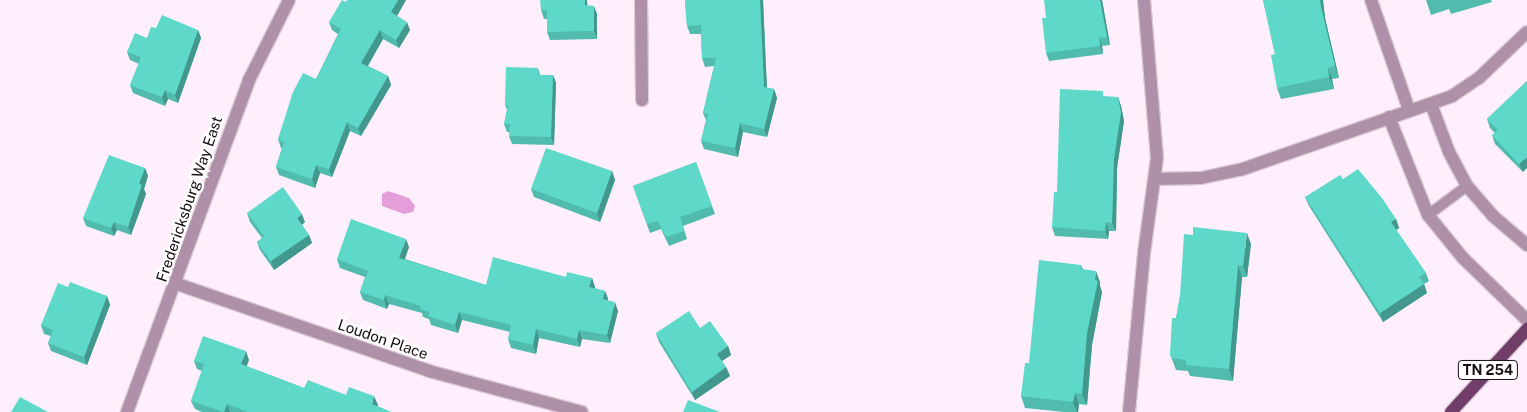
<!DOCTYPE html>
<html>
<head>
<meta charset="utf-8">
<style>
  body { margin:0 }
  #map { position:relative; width:1527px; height:412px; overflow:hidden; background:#ffeefb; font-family:"Public Sans",sans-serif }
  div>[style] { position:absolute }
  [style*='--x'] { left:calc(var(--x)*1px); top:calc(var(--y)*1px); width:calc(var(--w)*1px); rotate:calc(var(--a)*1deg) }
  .water>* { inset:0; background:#e49ed9 }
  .roads { filter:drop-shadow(1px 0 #dacad6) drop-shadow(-1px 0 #dacad6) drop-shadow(0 1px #dacad6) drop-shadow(0 -1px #dacad6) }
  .lane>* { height:10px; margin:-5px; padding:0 5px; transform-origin:5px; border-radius:5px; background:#af90a9 }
  .street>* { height:12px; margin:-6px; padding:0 6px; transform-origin:6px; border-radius:6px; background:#af90a9 }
  .primary>* { height:12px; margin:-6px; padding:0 6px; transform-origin:6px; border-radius:6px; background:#713e6a }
  .wall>* { inset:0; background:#51bbad }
  .shaded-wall>* { inset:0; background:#42988d }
  .building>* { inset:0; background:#5ed9c9 }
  span { translate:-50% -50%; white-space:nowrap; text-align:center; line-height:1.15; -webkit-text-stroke:5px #fff; paint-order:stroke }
  .shield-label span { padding:1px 4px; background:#fff; border:1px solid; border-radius:4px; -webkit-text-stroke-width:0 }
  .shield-label { font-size:14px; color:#160d15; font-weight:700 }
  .street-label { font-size:15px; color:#160d15 }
</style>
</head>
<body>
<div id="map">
  <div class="water">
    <div style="clip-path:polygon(388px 191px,409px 198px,415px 206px,413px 212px,404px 214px,382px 206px,382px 194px)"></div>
  </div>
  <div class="roads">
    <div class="lane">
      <div style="--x:1428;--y:215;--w:49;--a:-36.6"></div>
    </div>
    <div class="street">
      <div style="--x:641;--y:0;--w:100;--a:89.4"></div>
      <div style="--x:1371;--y:0;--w:116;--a:70.9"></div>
      <div style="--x:1431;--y:104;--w:51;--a:69.4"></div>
      <div style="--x:1449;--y:152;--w:38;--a:62"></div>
      <div style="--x:1467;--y:186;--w:40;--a:49"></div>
      <div style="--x:1493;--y:216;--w:45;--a:40.5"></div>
      <div style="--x:1389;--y:117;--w:105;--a:68.3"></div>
      <div style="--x:1428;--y:215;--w:55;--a:50.9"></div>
      <div style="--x:1463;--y:258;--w:89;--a:44.1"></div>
      <div style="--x:1156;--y:179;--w:45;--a:-1.3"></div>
      <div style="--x:1201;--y:178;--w:40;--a:-12"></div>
      <div style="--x:1240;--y:170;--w:225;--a:-19.2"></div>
      <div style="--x:1452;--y:96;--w:32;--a:-34"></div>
      <div style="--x:1479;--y:78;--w:66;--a:-43.8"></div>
      <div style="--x:177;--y:284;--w:267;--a:19"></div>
      <div style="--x:429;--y:371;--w:158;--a:15"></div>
      <div style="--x:127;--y:412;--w:354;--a:-69.8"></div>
      <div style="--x:249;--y:80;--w:89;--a:-63.4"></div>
      <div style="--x:1129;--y:412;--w:160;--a:-84.6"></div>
      <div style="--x:1144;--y:253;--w:96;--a:-82.2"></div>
      <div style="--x:1157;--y:158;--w:159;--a:-94.7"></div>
    </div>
    <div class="primary">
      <div style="--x:1451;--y:412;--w:113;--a:-47.5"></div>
    </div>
  </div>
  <div class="wall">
    <div style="clip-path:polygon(406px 0,397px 16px,410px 30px,399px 48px,383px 39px,368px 66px,388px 76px,391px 85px,361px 136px,350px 131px,332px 177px,320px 173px,315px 188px,279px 175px,276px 167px,282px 148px,281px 148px,278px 139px,316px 79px,338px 34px,332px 30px,329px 22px,346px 2px)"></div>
    <div style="clip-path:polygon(685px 0,763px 0,767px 88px,774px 89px,777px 98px,767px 137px,743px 132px,738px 157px,704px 149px,701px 141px,706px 120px,703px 113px,714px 66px,705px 67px,702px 58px,701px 34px,690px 34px,687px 26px)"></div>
    <div style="clip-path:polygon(1102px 0,1110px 45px,1102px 46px,1103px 54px,1049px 61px,1046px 53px)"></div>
    <div style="clip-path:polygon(1263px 0,1323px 0,1325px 18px,1339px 78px,1332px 79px,1334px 89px,1281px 99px,1277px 88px,1275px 54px)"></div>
    <div style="clip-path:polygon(1426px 0,1491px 0,1492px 2px,1451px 14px,1449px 9px,1431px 15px)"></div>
    <div style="clip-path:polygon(587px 5px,597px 14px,597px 39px,550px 40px,547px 32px,547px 19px,544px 19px,541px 10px)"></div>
    <div style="clip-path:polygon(156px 28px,198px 30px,201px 38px,178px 103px,168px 99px,165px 106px,133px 93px,130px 85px,139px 64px,130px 60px,127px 52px,147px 38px)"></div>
    <div style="clip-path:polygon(538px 68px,540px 75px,553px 75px,556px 83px,554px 145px,512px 144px,509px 136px,510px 132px,507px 132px,504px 124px,507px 110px,505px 104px)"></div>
    <div style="clip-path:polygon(1527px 81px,1523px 172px,1495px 144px,1492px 135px,1495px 133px,1490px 128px,1487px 119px)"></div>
    <div style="clip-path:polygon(1105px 97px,1118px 97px,1121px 106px,1124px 121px,1117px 168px,1116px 231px,1109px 231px,1108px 239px,1055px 236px,1052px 227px,1057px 192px)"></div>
    <div style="clip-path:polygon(696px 162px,715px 214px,683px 226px,687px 239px,669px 246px,661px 229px,650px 233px,633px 186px)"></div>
    <div style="clip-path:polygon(145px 168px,148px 176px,144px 189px,146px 194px,131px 235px,117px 230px,114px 236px,86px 226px,83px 218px)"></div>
    <div style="clip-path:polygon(612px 171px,615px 180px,600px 222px,534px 197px,531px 189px)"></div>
    <div style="clip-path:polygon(1343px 179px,1396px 219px,1399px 228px,1396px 230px,1426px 273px,1429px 281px,1424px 284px,1427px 293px,1383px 322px,1309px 206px,1305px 197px)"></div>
    <div style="clip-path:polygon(247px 213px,305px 222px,302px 225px,309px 235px,312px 243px,274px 270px,260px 250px,257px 242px,262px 238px,250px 222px)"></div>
    <div style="clip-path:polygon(1251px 244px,1247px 277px,1242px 277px,1233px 381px,1190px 376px,1188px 371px,1176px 370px,1170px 354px,1180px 296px)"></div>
    <div style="clip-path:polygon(409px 247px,405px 259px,486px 285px,566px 277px,592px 278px,595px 287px,594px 288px,605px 291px,608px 299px,608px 301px,618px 311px,610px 343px,582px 339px,580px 347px,539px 338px,536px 354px,511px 348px,508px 339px,510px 332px,462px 320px,458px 333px,431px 325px,429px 319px,423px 317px,422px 313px,389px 304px,387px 309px,363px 300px,360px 292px,365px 277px,340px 268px,337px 259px)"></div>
    <div style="clip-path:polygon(1081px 265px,1083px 269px,1100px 282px,1100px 286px,1102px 292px,1092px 345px,1087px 405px,1079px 404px,1078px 412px,1064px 412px,1025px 408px,1021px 396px,1029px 363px)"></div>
    <div style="clip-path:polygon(68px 287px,107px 296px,110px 305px,87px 365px,51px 351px,48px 343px,51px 336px,44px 334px,41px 325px)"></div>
    <div style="clip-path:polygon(700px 328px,728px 346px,731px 355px,722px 361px,726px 367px,730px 376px,695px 400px,659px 342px,656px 333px)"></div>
    <div style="clip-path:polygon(249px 360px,246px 366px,304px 388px,346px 395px,378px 405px,377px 406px,391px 412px,202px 412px,195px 409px,191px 401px,202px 371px,197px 369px,194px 361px)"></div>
  </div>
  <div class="shaded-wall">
    <div style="clip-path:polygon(398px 0,406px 0,394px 21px,391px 12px)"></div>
    <div style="clip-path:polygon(585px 0,587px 0,588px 14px,585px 5px)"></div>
    <div style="clip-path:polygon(760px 0,763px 0,767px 95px,764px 87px)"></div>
    <div style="clip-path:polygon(1100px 0,1102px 0,1110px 45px,1107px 37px)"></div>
    <div style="clip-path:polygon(1320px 0,1323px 0,1325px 18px,1339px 78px,1335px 66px,1321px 7px)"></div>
    <div style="clip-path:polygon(594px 6px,597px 14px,597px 39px,594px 31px)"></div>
    <div style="clip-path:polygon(407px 22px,410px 30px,399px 48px,396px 40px)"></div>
    <div style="clip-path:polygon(198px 30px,201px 38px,178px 103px,175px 95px)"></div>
    <div style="clip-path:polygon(380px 30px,383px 39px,364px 72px,361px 63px)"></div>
    <div style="clip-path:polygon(1099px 38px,1102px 46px,1103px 54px,1100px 46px)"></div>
    <div style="clip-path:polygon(1328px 68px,1332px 79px,1334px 89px,1329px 77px)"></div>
    <div style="clip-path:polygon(553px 75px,556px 83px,554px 145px,551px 137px)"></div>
    <div style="clip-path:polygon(388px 76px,391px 85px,361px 136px,358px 128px)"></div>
    <div style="clip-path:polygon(774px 89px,777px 98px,767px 137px,764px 129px)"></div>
    <div style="clip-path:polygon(165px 90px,168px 99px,165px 106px,162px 97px)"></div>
    <div style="clip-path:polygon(1118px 97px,1121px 106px,1124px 121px,1117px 168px,1116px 231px,1112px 223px,1114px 159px)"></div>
    <div style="clip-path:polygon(347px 122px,350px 131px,332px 177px,329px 169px)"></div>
    <div style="clip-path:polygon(740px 123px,743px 132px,738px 157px,735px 148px)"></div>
    <div style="clip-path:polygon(1527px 157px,1527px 168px,1523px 172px,1519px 164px)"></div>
    <div style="clip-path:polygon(316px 165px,320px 173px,315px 188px,312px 179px)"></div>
    <div style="clip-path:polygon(145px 168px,148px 176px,144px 189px,146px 194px,131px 235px,128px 227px,139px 184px)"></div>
    <div style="clip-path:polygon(612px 171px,615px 180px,600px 222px,597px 213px)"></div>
    <div style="clip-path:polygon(302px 214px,305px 222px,300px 226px,297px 218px)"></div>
    <div style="clip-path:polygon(1396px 219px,1399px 228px,1394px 231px,1391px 222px)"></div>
    <div style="clip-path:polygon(114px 222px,117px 230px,114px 236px,111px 228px)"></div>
    <div style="clip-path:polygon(1106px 222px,1109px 231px,1108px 239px,1105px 231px)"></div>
    <div style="clip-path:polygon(1247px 233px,1251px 244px,1247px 277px,1243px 266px)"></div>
    <div style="clip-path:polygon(309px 235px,312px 243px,274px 270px,271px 261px)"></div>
    <div style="clip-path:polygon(406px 239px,409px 247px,402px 266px,399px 258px)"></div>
    <div style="clip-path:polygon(1238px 265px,1242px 277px,1233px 381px,1229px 369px)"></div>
    <div style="clip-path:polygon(1096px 271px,1100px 282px,1100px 286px,1102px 292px,1092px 345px,1087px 405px,1082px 394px,1087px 333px)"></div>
    <div style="clip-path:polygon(592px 278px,595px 287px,593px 296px,589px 287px)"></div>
    <div style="clip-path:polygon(1424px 284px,1427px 293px,1383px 322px,1380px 313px)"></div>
    <div style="clip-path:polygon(605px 291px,608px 299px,606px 308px,603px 299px)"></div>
    <div style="clip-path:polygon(385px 295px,389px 304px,387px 309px,384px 300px)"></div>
    <div style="clip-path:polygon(107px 296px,110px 305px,87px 365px,84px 357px)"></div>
    <div style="clip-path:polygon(615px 302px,618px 311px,610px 343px,607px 335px)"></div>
    <div style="clip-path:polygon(459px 312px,462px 320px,458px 333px,455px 325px)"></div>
    <div style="clip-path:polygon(536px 329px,539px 338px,536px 354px,533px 345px)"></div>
    <div style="clip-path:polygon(579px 330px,582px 339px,580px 347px,577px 339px)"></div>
    <div style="clip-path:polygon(728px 346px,731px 355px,720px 362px,717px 354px)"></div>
    <div style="clip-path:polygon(246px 351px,249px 360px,244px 373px,241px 364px)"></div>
    <div style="clip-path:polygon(726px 367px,730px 376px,695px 400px,692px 392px)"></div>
    <div style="clip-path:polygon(1075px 393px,1079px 404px,1078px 412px,1077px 412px,1073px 402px)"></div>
    <div style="clip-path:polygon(374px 396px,378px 405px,375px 412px,372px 404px)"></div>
    <div style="clip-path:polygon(227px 404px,230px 412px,224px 412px)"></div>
  </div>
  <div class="building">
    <div style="clip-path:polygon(342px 0,346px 2px,347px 0,398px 0,391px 12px,407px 22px,396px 40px,380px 30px,361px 63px,388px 76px,358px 128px,347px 122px,329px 169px,316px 165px,312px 179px,276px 167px,284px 142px,278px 139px,293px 92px,303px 73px,316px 79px,341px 29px,329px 22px)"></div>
    <div style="clip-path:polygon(540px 0,585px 0,585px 5px,594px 6px,594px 31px,547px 32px,547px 10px,541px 10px)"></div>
    <div style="clip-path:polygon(685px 0,760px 0,764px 87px,774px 89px,764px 129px,740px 123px,735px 148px,701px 141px,708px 114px,703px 113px,716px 58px,702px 58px,701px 25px,687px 26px)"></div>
    <div style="clip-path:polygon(1044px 0,1100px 0,1107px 37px,1099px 38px,1100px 46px,1046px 53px,1042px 18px,1046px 18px)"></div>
    <div style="clip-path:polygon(1263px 0,1320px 0,1321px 7px,1335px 66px,1328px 68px,1329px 77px,1277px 88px,1271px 55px,1275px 54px)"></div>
    <div style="clip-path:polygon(162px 15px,198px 30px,175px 95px,165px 90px,162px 97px,130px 85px,141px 57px,127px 52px,135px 33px,147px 38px,151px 27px,156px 28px)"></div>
    <div style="clip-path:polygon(506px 67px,538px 68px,538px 75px,553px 75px,551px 137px,509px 136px,510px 124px,504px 124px,508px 106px,505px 104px)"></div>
    <div style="clip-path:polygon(1527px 81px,1527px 157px,1519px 164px,1492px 135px,1498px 130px,1487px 119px)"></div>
    <div style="clip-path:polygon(1060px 89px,1103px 91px,1103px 96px,1118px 97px,1121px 113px,1114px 159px,1112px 223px,1106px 222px,1105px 231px,1052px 227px,1054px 192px,1057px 192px)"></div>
    <div style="clip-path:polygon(546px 148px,612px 171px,597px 213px,531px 189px)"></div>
    <div style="clip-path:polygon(109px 155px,145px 168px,139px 184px,142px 185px,128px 227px,114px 222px,111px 228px,83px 218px)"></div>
    <div style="clip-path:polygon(696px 162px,712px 206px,680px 217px,684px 231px,666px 237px,658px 221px,647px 224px,633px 186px)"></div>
    <div style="clip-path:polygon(1358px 169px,1382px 198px,1396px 219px,1391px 222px,1426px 273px,1419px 277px,1424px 284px,1380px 313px,1305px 197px,1340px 175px,1343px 179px)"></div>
    <div style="clip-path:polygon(283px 187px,302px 214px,297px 218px,309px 235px,271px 261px,257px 242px,264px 236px,247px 213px)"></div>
    <div style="clip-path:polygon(351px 219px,406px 239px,399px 258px,486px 285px,493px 257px,566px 277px,567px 272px,592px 278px,589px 287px,605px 291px,603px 299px,615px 302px,607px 335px,579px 330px,577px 339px,536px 329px,533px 345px,508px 339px,511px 325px,459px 312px,455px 325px,428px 316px,430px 312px,420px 309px,421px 306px,385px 295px,384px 300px,360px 292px,368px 271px,337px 259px)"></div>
    <div style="clip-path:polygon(1193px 227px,1247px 233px,1243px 266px,1238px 265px,1229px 369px,1186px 365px,1186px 360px,1172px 358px,1170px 354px,1172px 318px,1176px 318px,1180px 296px,1184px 234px,1193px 235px)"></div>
    <div style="clip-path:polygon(1039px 260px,1081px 265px,1081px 269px,1096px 271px,1095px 280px,1098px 281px,1087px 333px,1082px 394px,1075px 393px,1073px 402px,1021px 396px,1025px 363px,1029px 363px)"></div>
    <div style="clip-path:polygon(70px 282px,107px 296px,84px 357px,48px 343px,53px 330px,41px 325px,58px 283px,68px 287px)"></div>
    <div style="clip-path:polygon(689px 311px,700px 328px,710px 321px,728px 346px,717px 354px,726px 367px,692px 392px,656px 333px)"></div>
    <div style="clip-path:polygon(203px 336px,246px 351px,241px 364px,304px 388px,308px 380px,346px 395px,349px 387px,374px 396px,372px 404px,391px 412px,248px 412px,227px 404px,224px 412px,191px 401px,204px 364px,194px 361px)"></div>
    <div style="clip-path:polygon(20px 397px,48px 412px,11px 412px)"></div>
    <div style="clip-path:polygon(688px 400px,720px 412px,683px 412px)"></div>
  </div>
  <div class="shield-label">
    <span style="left:1488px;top:370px">TN 254</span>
  </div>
  <div class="street-label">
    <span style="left:189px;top:199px;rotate:-71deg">Fredericksburg Way East</span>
    <span style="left:383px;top:339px;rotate:19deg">Loudon Place</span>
  </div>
</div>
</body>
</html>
